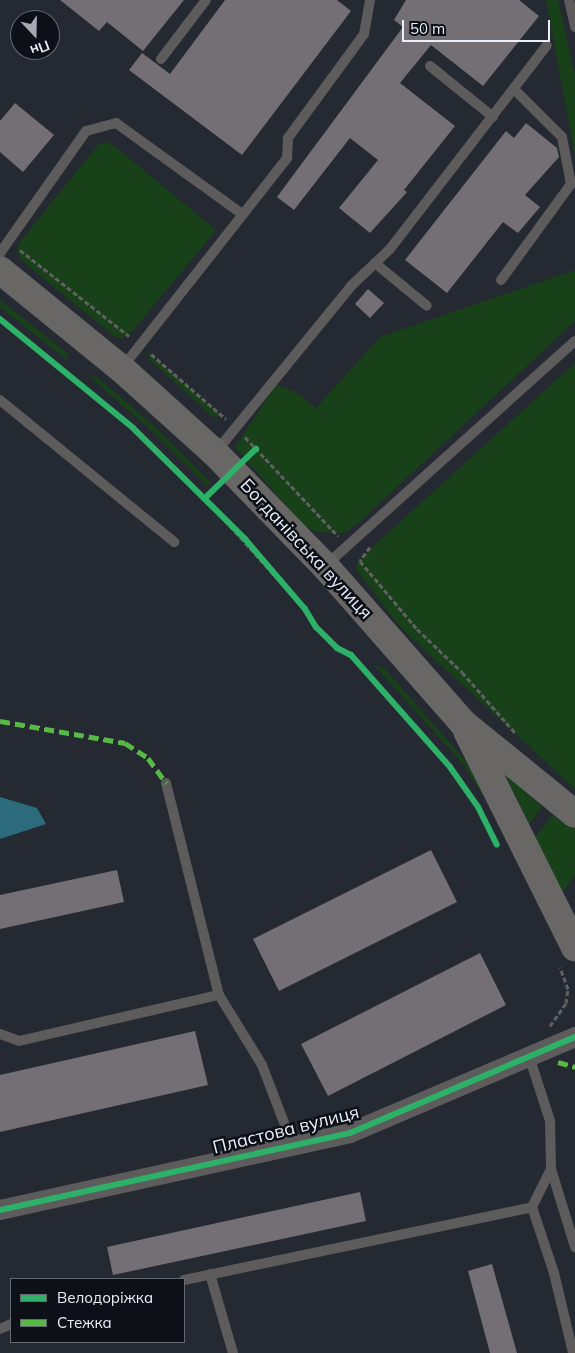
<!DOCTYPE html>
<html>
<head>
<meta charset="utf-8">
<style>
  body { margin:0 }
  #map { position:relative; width:575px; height:1353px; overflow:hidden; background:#252931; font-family:Mulish,sans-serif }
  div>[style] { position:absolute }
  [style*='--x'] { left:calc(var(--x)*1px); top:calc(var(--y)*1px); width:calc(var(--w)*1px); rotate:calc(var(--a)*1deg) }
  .green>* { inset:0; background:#184119 }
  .water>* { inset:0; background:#2b6b7b }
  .building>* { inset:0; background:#736f75 }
  .path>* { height:3px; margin-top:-1.5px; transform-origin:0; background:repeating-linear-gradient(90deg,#606063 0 5px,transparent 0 7.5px) }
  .lane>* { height:10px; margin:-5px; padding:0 5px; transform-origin:5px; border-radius:5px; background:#5d5b5b }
  .street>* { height:20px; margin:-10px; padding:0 10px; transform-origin:10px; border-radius:10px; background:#5d5b5b }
  .secondary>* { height:28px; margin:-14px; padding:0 14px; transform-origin:14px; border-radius:14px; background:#696666 }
  .quiet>* { height:5px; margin-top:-2.5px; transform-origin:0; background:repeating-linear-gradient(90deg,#58b947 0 10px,transparent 0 15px) }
  .cycleway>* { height:6px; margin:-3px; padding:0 3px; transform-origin:3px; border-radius:3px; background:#2db169 }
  span { translate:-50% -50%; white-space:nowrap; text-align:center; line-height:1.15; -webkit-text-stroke:5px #0d1117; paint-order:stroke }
  .street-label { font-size:18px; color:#e9eff9 }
  .legend { position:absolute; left:10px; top:1278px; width:175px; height:65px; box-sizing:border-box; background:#0d1117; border:1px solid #656a71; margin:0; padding:6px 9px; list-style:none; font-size:15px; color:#e9eff9 }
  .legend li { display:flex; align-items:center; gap:10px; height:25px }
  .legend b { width:25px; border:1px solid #656a71 }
  .north { position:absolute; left:10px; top:10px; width:50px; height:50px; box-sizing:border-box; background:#0d1117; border:1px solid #656a71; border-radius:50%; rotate:159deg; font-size:14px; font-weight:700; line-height:20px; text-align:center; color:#e9eff9 }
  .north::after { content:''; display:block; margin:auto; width:18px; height:22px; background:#a4aab3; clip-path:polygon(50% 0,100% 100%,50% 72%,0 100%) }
  .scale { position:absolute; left:402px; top:20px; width:148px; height:22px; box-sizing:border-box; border:2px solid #e9eff9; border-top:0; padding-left:6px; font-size:15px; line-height:18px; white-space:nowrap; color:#e9eff9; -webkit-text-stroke:4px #0d1117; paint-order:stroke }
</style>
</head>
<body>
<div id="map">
  <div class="green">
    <div style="clip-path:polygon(546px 0,558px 0,575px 75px,575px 156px)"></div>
    <div style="clip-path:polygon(105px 142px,112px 144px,216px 230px,132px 332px,122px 338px,114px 336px,20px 259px,17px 251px,19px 243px,98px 145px)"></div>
    <div style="clip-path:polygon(575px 270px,575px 321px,356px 525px,344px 533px,316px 532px,304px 526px,235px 447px,276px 385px,298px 393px,316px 408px,380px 337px)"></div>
    <div style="clip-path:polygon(0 300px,67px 353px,68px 361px,0 307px)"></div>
    <div style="clip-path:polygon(146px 351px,222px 416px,213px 417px,150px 360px)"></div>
    <div style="clip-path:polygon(575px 363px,575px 789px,400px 627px,356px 569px,358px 561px,379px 541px)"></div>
    <div style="clip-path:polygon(89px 376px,97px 377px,154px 426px,211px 483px,207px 486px,151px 430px)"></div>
    <div style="clip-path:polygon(374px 665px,385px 669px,470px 766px,501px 825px,464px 765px)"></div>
    <div style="clip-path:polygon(501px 770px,542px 807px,529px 824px,516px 796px)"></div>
    <div style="clip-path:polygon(553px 815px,575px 829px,575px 875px,562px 893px,534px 838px)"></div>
  </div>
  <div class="water">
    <div style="clip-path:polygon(0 797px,37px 808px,46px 824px,0 839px)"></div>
  </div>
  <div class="building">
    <div style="clip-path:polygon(60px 0,184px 0,143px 51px,107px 22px,99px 31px)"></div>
    <div style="clip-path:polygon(225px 0,337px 0,351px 11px,242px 155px,129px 70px,142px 53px,170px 74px)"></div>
    <div style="clip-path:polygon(406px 0,519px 0,539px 16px,483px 86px,431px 45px,400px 83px,455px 126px,404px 190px,407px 192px,370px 233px,339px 208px,378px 160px,350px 138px,294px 210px,277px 197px,403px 27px,394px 20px)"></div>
    <div style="clip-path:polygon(15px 103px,54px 135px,23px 172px,0 152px,0 121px)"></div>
    <div style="clip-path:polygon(526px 123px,557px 148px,559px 157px,525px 195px,540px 207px,518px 233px,503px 222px,447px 293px,405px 260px,506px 131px,514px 138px)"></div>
    <div style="clip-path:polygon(368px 289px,384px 303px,370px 318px,355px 304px)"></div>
    <div style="clip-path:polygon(431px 850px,457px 902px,279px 991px,253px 939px)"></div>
    <div style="clip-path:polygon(117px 870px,124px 902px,0 929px,0 895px)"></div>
    <div style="clip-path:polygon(480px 953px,506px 1005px,328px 1096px,301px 1044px)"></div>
    <div style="clip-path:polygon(195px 1031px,208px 1085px,0 1132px,0 1075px)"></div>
    <div style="clip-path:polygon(360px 1192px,366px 1221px,113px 1275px,107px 1247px)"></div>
    <div style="clip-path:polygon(492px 1264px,517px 1353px,490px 1353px,468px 1271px)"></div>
  </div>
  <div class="path">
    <div style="--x:20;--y:250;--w:139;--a:38.3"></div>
    <div style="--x:0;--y:319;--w:172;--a:39.3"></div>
    <div style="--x:133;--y:428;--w:100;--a:44.2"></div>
    <div style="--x:205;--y:498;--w:149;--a:48"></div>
    <div style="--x:305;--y:609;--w:21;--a:59"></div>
    <div style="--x:316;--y:627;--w:30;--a:45"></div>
    <div style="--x:337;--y:648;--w:16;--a:27"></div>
    <div style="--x:351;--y:655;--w:67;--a:48"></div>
    <div style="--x:396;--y:705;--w:82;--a:48.9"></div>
    <div style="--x:450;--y:767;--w:42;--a:55.6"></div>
    <div style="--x:151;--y:354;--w:99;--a:40.9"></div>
    <div style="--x:245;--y:437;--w:136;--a:46.8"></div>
    <div style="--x:370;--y:547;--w:17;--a:126"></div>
    <div style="--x:360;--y:561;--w:89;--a:50"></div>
    <div style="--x:417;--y:629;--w:62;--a:43.7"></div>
    <div style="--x:462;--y:672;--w:82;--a:48.9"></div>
    <div style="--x:550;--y:1026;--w:28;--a:-55"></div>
    <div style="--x:566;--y:1003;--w:14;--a:-82"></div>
    <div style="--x:568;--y:989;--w:23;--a:-110"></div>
  </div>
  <div class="lane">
    <div style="--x:569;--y:0;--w:28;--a:77"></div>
    <div style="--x:161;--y:59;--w:74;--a:-52.7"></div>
    <div style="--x:430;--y:66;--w:81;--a:39"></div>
    <div style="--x:0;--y:253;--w:149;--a:-54.8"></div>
    <div style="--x:86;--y:131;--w:31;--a:-15"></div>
    <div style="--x:116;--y:123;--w:154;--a:35.8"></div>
    <div style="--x:375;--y:263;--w:67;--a:39.6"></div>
    <div style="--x:501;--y:280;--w:119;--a:-53.9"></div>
    <div style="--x:571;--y:184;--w:48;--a:-100.8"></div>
    <div style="--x:562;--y:137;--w:68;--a:-135"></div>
    <div style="--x:122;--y:368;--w:267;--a:-51.8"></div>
    <div style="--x:287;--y:158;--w:20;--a:-87"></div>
    <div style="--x:288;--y:138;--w:129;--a:-53.8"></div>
    <div style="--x:364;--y:34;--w:35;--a:-80"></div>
    <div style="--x:0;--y:400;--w:225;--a:39.2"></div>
    <div style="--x:215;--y:453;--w:215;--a:-50.8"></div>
    <div style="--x:351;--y:286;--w:54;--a:-43.5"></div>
    <div style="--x:390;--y:249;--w:257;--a:-52.4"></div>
    <div style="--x:325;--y:566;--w:336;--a:-42"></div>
    <div style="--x:166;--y:783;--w:219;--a:76"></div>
    <div style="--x:0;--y:1034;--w:20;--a:20"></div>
    <div style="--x:19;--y:1041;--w:205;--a:-13"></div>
    <div style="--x:219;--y:995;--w:82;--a:58.4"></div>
    <div style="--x:262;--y:1065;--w:87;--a:69.1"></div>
    <div style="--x:530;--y:1059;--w:65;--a:72.1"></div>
    <div style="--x:550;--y:1121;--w:48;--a:88.8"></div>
    <div style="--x:551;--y:1169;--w:82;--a:72.9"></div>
    <div style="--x:551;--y:1169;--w:42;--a:116.6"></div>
    <div style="--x:532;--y:1207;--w:70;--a:71.6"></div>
    <div style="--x:554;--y:1273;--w:82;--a:76.6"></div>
    <div style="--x:210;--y:1274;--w:82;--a:73.8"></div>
    <div style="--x:184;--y:1280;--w:356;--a:-11.8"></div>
    <div style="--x:0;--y:1329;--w:12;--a:-24"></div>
  </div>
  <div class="street">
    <div style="--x:0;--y:1210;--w:358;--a:-12.4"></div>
    <div style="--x:350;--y:1133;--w:245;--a:-23.1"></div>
  </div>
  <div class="secondary">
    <div style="--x:0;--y:270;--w:157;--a:39.1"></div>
    <div style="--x:122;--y:369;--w:125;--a:42.1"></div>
    <div style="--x:215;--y:453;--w:158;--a:45.8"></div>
    <div style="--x:325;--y:566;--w:209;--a:48.7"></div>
    <div style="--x:463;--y:723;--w:144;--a:39.1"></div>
    <div style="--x:467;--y:731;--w:242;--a:63.5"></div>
  </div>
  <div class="quiet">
    <div style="--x:0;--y:721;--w:127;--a:10"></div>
    <div style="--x:125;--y:743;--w:27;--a:33"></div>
    <div style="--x:148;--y:758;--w:31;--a:54"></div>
    <div style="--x:558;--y:1062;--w:18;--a:16"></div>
  </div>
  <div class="cycleway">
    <div style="--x:0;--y:319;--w:172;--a:39.3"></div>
    <div style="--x:133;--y:428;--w:158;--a:44.7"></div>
    <div style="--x:245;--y:539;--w:92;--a:49.4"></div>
    <div style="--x:305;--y:609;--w:21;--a:59"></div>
    <div style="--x:316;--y:627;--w:30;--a:45"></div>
    <div style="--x:337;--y:648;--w:16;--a:27"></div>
    <div style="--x:351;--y:655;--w:149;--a:48.5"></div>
    <div style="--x:450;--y:767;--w:49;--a:55"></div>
    <div style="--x:478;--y:807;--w:42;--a:63.4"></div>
    <div style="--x:205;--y:498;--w:71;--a:-43.9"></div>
    <div style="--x:0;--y:1210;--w:358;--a:-12.4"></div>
    <div style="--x:350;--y:1133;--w:245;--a:-23.1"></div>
  </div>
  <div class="street-label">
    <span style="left:306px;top:549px;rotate:47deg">Богданівська вулиця</span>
    <span style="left:286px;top:1130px;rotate:-14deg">Пластова вулиця</span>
  </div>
  <ul class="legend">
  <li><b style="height:6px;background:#2db169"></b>Велодоріжка</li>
  <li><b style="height:6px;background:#58b947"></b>Стежка</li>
  </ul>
  <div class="north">Пн</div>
  <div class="scale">50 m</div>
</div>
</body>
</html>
